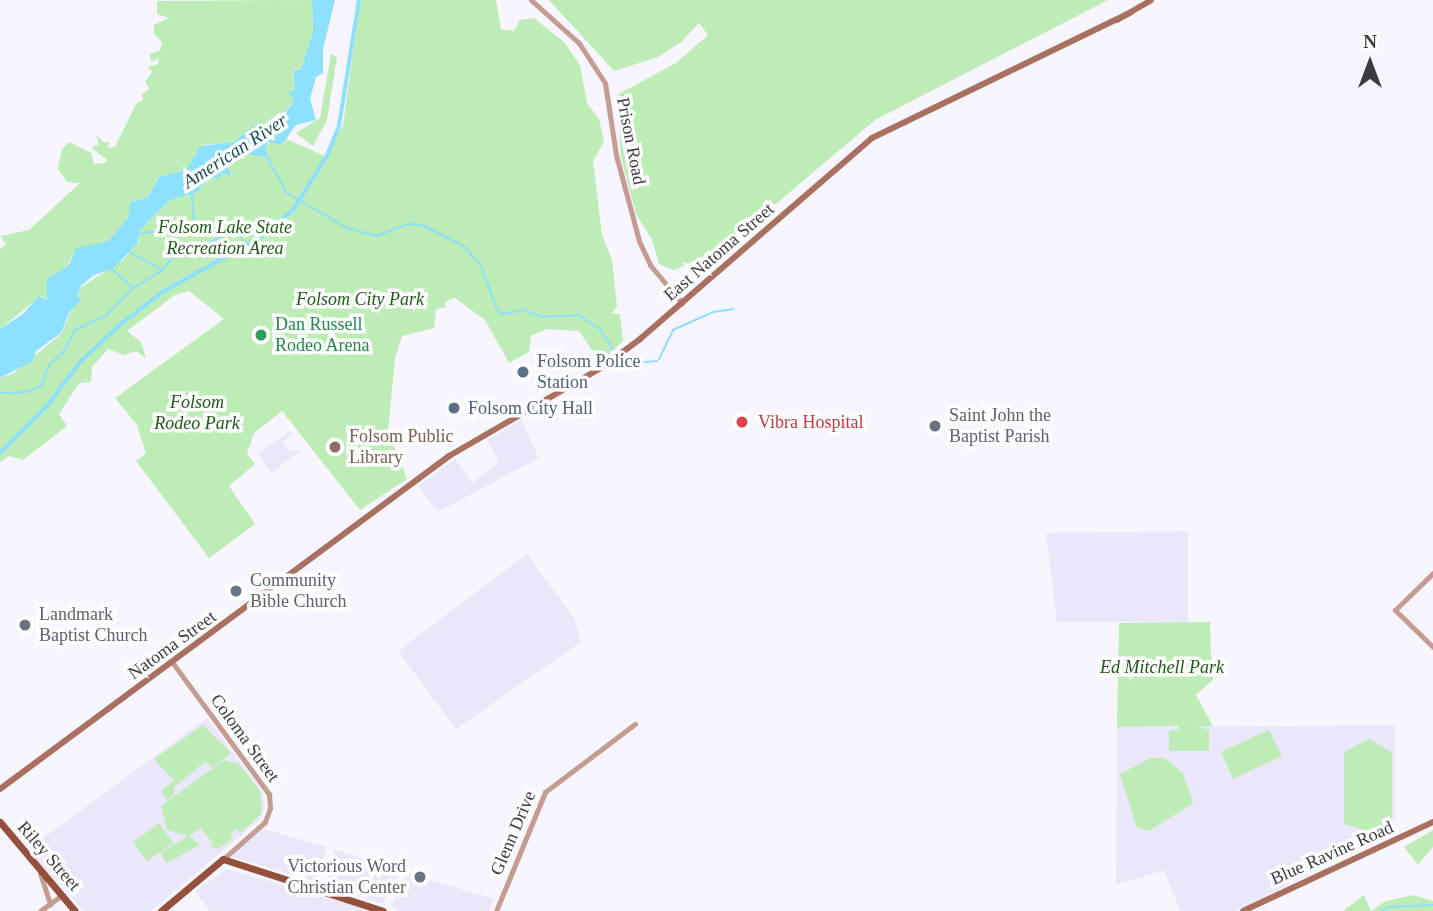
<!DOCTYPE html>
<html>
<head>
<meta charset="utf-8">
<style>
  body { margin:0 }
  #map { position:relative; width:1433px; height:911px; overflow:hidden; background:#f7f5ff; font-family:Georgia,serif }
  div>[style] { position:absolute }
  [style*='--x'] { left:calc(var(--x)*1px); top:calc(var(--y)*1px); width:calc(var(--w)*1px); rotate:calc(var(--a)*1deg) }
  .built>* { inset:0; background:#ebe7fb }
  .green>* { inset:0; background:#beecb7 }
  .water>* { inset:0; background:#8de0fe }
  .stream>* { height:2px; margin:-1px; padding:0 1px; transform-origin:1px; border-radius:1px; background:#8de0fe }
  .canal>* { height:3.5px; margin:-1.75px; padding:0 1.75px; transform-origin:1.75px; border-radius:1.75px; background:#8de0fe }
  .tertiary>* { height:5px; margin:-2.5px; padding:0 2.5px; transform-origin:2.5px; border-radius:2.5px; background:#c49c91 }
  .secondary>* { height:6px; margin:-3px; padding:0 3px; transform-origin:3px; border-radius:3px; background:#a97060 }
  .primary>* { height:7px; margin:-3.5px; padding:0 3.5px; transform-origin:3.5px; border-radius:3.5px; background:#94503d }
  .dots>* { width:19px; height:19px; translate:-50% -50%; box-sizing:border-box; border:4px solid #fff; border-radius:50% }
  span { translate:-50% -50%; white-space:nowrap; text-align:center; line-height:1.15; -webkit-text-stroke:7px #fff; paint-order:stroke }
  .street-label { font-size:18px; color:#3c3b40 }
  .park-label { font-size:18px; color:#1e5917; font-style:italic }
  .leisure-label { font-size:18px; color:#27864d }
  .left { translate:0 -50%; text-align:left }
  .service-label { font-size:18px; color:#4e5e75 }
  .worship-label { font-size:18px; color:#5b616d }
  .right { translate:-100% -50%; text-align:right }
  .health-label { font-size:18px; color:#be3a42 }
  .education-label { font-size:18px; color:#785e54 }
  .water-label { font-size:19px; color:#1a4a5a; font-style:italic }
  .north { position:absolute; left:1335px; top:28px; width:70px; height:70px; -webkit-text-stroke:5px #fff; paint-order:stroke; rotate:0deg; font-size:19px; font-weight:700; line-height:28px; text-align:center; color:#3c3b40 }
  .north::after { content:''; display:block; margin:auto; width:24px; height:32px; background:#3c3b40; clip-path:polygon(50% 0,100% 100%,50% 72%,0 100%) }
</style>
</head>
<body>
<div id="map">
  <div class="built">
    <div style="clip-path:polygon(521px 420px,539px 458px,438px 512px,418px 486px,455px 459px,472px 483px,499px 462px,487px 440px)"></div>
    <div style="clip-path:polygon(290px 431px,293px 434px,282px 442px,291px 452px,303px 449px,271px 473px,258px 454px)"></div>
    <div style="clip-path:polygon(1188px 531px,1188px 622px,1057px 622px,1046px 533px)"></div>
    <div style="clip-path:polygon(527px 554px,574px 618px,581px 642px,456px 729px,398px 651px)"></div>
    <div style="clip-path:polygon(207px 718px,262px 790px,265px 805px,260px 819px,151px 911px,84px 911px,31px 853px,31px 847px)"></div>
    <div style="clip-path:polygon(1395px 725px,1395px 831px,1235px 911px,1180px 911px,1164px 870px,1116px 885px,1117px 727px)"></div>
    <div style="clip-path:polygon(264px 829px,326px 847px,316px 882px,233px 857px,234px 851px)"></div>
    <div style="clip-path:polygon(334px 849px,400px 871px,383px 904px,327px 884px)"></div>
    <div style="clip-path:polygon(227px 869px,353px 905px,369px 911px,210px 911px,195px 891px)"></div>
    <div style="clip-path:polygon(407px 873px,494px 899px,489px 911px,398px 911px,392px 905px)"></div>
  </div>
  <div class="green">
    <div style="clip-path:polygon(312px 0,313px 31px,301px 70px,295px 69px,293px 76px,295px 91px,290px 91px,294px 101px,286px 113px,279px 113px,261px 127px,252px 126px,234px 142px,203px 145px,186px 170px,158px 178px,148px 197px,133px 201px,128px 218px,108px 241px,74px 251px,68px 265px,48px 279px,47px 300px,41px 296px,0 329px,0 249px,6px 244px,0 236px,29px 230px,80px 183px,67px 182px,58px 169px,62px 149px,69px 142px,91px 153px,94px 164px,105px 163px,107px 160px,91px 147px,99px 145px,96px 134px,104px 143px,110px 142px,107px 148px,115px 147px,136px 104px,143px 100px,142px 94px,150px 89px,145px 82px,152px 72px,148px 67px,158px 64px,159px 58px,151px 62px,150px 54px,160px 50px,162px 43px,154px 33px,154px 25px,169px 18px,157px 14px,157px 1px)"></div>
    <div style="clip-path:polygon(360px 0,496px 0,501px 29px,514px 31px,520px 20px,534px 18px,564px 42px,580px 65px,587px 103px,599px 119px,604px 141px,593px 161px,602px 235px,612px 260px,617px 306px,612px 313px,620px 314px,623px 341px,600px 362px,579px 331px,547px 329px,531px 336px,529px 352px,509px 363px,485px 320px,455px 298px,445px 302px,446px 307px,436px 309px,434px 328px,402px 336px,395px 358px,388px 431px,407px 479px,360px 510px,282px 411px,254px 433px,247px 454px,255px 464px,229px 486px,255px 524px,209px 558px,136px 461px,146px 453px,137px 425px,115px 398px,224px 319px,189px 291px,175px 295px,127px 331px,141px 342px,146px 358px,136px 351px,124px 355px,108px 349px,92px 367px,91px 382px,79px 383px,59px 414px,67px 426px,23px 460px,9px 456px,0 462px,0 378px,14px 373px,61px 334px,70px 313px,81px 300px,77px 298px,81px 287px,122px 261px,139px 242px,140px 230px,170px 200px,195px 193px,212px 176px,217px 180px,223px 173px,231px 176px,227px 164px,244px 152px,267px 158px,265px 147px,272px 140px,284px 144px,286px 139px,325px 156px,343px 125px)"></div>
    <div style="clip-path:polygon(549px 0,1108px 0,875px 120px,725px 247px,674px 270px,659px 264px,652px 240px,636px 214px,621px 158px,617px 95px,676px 63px,708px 35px,699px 23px,681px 42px,658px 57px,614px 71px)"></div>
    <div style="clip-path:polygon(331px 54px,337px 57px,327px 120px,313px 146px,296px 133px,320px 118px)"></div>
    <div style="clip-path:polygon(1210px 622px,1211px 657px,1218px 675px,1196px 695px,1213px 726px,1199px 727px,1209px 730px,1209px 751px,1169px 751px,1169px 731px,1178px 730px,1178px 726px,1117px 727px,1119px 623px)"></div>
    <div style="clip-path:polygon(203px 725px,231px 753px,212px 768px,206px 761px,174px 787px,174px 795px,167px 800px,161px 791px,174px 781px,154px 759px)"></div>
    <div style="clip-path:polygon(1269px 730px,1282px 756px,1233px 779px,1221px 752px)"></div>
    <div style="clip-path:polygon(1369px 739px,1392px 752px,1392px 824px,1367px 831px,1344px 824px,1344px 752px)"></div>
    <div style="clip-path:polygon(1151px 758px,1164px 758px,1183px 773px,1193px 803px,1149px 831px,1137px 828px,1120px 774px)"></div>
    <div style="clip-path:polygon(224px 760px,239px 764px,260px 791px,262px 813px,241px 833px,237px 829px,232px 833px,231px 840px,218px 849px,207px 846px,214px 845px,201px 828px,189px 836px,200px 845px,167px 863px,160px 853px,188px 836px,167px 830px,161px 806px)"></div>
    <div style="clip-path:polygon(159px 823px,173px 843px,147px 861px,133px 842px,138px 838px,146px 848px,139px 838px)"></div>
    <div style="clip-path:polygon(1433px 830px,1433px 847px,1418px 865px,1404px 847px)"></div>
    <div style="clip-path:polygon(1364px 895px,1371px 911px,1386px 901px,1413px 895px,1433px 901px,1433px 911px,1343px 911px)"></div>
  </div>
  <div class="water">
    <div style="clip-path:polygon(312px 0,335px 0,323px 49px,323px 73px,316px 77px,310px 99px,316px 120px,296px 125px,282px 145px,268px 142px,265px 148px,269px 158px,244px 153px,227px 164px,231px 176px,223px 173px,217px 180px,211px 176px,196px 193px,170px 200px,140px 230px,138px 243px,113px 269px,94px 275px,81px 286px,77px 297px,81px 300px,69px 313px,61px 333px,36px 351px,33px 361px,0 378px,0 329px,23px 314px,39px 296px,47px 300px,47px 279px,69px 265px,75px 249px,108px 241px,128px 218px,131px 202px,148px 197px,159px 177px,186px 170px,201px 146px,234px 142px,252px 126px,261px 127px,289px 109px,294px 100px,288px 91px,295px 91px,293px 70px,301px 70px,313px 31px)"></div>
  </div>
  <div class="stream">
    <div style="--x:268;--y:159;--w:39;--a:61"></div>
    <div style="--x:287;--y:193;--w:69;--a:30.3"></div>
    <div style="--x:347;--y:228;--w:31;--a:15"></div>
    <div style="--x:377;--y:236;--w:33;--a:-21"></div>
    <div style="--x:408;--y:224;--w:15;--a:4"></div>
    <div style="--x:423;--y:225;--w:47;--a:27.6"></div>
    <div style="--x:465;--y:247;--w:25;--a:50"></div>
    <div style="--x:481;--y:266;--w:46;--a:69.6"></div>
    <div style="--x:497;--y:309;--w:7;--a:45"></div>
    <div style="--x:502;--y:314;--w:23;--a:-10"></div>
    <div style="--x:525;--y:310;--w:17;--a:24"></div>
    <div style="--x:541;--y:317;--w:37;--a:-3"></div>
    <div style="--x:578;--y:315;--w:25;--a:32"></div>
    <div style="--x:599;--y:328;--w:43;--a:56.3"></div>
    <div style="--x:623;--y:364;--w:34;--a:-5"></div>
    <div style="--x:192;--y:193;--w:35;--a:87"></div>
    <div style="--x:136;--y:234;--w:46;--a:-8.8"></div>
    <div style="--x:181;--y:227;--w:52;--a:4.4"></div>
    <div style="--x:242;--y:240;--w:8;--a:45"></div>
    <div style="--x:129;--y:252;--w:36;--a:28"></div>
    <div style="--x:113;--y:270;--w:25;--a:42"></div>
    <div style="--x:659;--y:359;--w:32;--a:-64"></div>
    <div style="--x:673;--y:330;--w:44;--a:-24.2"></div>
    <div style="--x:713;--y:312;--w:21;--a:-8"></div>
    <div style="--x:0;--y:393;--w:28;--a:-2"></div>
    <div style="--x:28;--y:392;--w:14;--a:-25"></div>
    <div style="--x:41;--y:386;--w:22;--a:-69"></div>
    <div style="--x:49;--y:365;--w:19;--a:-43"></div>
    <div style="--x:63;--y:352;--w:26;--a:-61"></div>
    <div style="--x:76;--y:329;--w:34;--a:-24"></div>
    <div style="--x:107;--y:315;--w:37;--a:-46"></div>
    <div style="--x:133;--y:288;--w:31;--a:-31"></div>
    <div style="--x:160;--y:272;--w:33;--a:-49"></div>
    <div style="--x:182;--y:247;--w:22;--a:-5"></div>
    <div style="--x:204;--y:245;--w:33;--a:-25"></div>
    <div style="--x:234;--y:231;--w:8;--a:45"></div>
    <div style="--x:1382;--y:911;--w:8;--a:-30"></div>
    <div style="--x:1389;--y:907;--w:44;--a:-2.6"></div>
  </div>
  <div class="canal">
    <div style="--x:0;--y:453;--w:68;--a:-45"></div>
    <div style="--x:48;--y:405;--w:54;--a:-53.3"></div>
    <div style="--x:80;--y:362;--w:56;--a:-42.8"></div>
    <div style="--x:121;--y:324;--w:51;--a:-37.8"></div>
    <div style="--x:161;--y:293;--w:115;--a:-29.2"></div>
    <div style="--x:261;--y:237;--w:42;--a:-40.2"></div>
    <div style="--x:293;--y:210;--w:64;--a:-57.8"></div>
    <div style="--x:327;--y:156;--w:32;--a:-68"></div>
    <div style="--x:339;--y:126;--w:128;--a:-81"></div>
  </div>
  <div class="tertiary">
    <div style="--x:531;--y:0;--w:64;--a:41.9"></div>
    <div style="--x:579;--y:43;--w:48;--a:57"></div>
    <div style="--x:605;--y:83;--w:73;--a:81.3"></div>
    <div style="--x:616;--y:155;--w:89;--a:75"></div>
    <div style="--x:639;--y:241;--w:26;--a:65"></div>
    <div style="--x:650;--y:265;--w:50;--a:49.9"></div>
    <div style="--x:1433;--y:573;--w:53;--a:135.8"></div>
    <div style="--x:1395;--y:610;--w:53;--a:44.2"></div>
    <div style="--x:172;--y:662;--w:164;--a:53.7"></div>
    <div style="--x:269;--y:794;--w:14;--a:86"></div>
    <div style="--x:270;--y:808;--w:15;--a:110"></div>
    <div style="--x:265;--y:822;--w:56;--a:138.6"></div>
    <div style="--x:40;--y:873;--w:33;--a:72"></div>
    <div style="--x:40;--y:911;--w:27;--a:-36"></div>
    <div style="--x:496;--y:911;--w:129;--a:-67.6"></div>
    <div style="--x:545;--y:792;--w:113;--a:-37.1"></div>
  </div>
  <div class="secondary">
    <div style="--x:1117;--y:20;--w:39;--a:-30"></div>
    <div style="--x:0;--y:789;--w:559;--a:-36.56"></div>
    <div style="--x:449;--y:456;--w:176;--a:-30.1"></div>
    <div style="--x:601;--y:368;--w:49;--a:-36.6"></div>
    <div style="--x:640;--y:339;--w:307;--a:-40.9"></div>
    <div style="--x:872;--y:138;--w:288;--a:-25.9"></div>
    <div style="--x:1243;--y:911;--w:210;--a:-25.1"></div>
  </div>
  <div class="primary">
    <div style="--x:0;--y:822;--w:116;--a:49.9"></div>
    <div style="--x:161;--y:911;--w:81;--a:-40"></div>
    <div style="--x:223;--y:859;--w:168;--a:18"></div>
  </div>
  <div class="dots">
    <div style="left:261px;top:335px;background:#2e9e5b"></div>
    <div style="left:523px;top:372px;background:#5c6f8a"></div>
    <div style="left:454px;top:408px;background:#5c6f8a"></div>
    <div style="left:742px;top:422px;background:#e0444e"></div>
    <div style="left:935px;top:426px;background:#6b7280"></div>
    <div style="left:335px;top:447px;background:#8d6e63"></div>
    <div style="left:236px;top:591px;background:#6b7280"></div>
    <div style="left:25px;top:625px;background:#6b7280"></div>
    <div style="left:420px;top:877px;background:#6b7280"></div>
  </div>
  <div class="street-label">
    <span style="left:631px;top:141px;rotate:79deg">Prison Road</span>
    <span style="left:719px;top:252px;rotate:-41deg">East Natoma Street</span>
    <span style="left:172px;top:645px;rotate:-36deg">Natoma Street</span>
    <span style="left:245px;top:738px;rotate:54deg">Coloma Street</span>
    <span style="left:513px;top:833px;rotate:-67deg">Glenn Drive</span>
    <span style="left:1332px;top:853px;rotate:-24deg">Blue Ravine Road</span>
    <span style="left:49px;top:856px;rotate:49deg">Riley Street</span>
  </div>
  <div class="park-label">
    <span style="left:225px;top:238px">Folsom Lake State<br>Recreation Area</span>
    <span style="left:360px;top:299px">Folsom City Park</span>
    <span style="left:197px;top:413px">Folsom<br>Rodeo Park</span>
    <span style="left:1162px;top:667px">Ed Mitchell Park</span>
  </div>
  <div class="leisure-label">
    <span class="left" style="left:275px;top:335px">Dan Russell<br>Rodeo Arena</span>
  </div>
  <div class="service-label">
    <span class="left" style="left:537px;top:372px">Folsom Police<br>Station</span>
    <span class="left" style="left:468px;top:408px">Folsom City Hall</span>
  </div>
  <div class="worship-label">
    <span class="left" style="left:949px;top:426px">Saint John the<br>Baptist Parish</span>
    <span class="left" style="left:250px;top:591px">Community<br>Bible Church</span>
    <span class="left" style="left:39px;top:625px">Landmark<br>Baptist Church</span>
    <span class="right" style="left:406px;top:877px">Victorious Word<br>Christian Center</span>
  </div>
  <div class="health-label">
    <span class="left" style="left:758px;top:422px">Vibra Hospital</span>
  </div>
  <div class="education-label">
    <span class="left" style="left:349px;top:447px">Folsom Public<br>Library</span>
  </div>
  <div class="water-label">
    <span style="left:235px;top:151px;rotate:-33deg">American River</span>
  </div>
  <div class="north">N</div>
</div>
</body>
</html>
